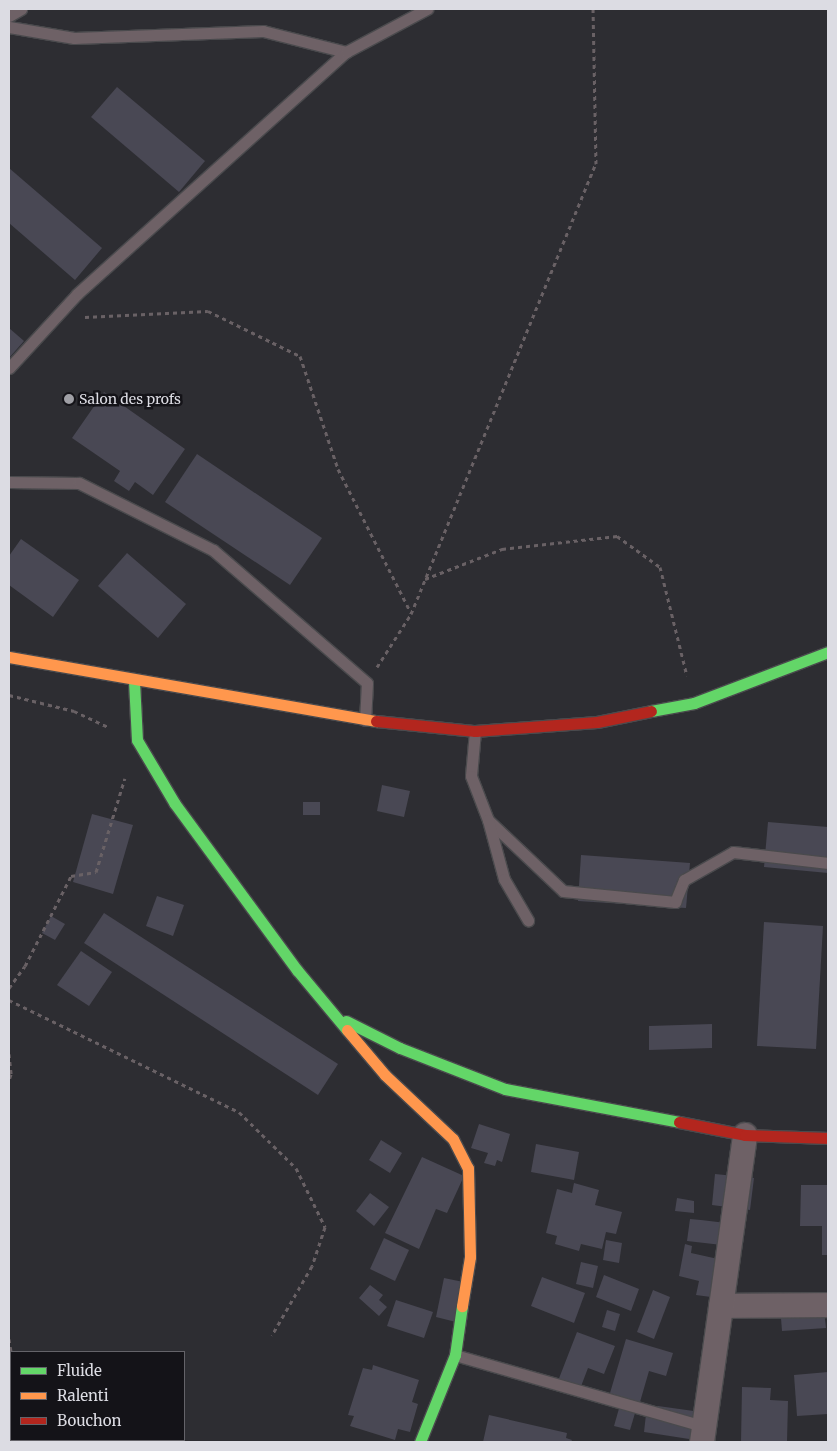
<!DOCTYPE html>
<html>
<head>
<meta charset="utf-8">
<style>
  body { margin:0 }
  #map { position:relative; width:837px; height:1451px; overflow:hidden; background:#2d2d32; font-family:Merriweather,serif }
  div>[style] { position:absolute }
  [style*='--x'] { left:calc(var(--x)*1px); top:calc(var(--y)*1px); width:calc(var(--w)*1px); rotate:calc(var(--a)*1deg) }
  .building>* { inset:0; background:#494854 }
  .path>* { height:3px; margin-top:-1.5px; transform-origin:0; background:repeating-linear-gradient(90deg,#696165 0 4px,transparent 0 8px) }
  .roads { filter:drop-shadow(1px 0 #4a4a4d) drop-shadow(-1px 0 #4a4a4d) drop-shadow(0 1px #4a4a4d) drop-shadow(0 -1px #4a4a4d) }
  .lane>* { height:11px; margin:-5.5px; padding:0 5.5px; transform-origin:5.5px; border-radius:5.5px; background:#6e6166 }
  .street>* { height:24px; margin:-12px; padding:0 12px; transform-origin:12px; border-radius:12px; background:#6e6166 }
  .fast>* { height:11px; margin:-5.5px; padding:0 5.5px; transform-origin:5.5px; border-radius:5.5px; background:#63d668 }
  .slow>* { height:11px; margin:-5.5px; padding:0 5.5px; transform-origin:5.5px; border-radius:5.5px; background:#ff974d }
  .jam>* { height:11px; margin:-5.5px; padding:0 5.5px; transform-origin:5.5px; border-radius:5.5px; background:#b3261e }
  .dots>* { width:14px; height:14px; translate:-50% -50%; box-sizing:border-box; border:2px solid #141318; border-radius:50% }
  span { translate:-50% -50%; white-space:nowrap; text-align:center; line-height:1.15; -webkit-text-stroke:5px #141318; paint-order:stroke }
  .poi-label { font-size:14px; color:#dcdce3 }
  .left { translate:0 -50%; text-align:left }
  .frame { position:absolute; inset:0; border:10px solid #dcdce3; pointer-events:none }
  .legend { position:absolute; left:10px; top:1351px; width:175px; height:90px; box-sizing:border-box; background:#141318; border:1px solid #646369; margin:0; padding:6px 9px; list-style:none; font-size:15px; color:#dcdce3 }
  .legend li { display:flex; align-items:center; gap:10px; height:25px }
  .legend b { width:25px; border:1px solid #646369 }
</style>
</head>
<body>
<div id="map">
  <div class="building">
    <div style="clip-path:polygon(117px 87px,205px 161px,179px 192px,91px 117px)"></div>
    <div style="clip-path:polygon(9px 168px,102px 248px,75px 280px,9px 223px)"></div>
    <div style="clip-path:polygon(9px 328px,24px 341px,9px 358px)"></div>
    <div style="clip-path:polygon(104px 392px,185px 449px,153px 495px,135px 482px,129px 491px,114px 481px,120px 471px,72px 438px)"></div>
    <div style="clip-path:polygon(197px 454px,322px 538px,290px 585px,165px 502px)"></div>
    <div style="clip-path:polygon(21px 539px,79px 580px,53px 617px,9px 585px,9px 556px)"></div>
    <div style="clip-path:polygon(127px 553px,186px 604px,158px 638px,98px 586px)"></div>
    <div style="clip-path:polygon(382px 785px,410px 791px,404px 817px,377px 811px)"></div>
    <div style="clip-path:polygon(303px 802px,320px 802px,320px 815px,303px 815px)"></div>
    <div style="clip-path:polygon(92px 814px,133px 825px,113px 894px,73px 882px)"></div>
    <div style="clip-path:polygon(768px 822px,828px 827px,828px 873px,764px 867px)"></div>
    <div style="clip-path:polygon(581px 855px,690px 863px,686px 908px,578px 901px)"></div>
    <div style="clip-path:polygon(157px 896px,184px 905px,173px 936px,146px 926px)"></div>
    <div style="clip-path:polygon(104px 913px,338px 1064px,318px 1095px,84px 943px)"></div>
    <div style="clip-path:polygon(51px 916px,65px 924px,55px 940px,42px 933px)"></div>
    <div style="clip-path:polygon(764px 922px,823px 926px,816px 1049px,757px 1046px)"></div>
    <div style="clip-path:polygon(81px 951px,112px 972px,89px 1006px,57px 985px)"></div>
    <div style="clip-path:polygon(712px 1024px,712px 1048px,649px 1050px,649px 1026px)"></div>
    <div style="clip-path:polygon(479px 1124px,510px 1134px,502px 1162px,497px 1160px,495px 1166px,484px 1163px,488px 1153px,471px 1148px)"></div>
    <div style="clip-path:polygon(381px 1140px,402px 1153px,390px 1173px,369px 1160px)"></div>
    <div style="clip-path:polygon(536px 1144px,579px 1152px,574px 1180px,531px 1172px)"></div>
    <div style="clip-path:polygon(422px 1157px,464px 1176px,447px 1213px,436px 1209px,419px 1249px,385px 1233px)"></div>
    <div style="clip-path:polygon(715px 1174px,754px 1178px,750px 1210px,712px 1205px)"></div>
    <div style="clip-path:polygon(574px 1183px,599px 1190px,595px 1205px,622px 1212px,616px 1234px,606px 1232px,602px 1249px,581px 1244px,579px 1251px,555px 1244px,557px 1236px,546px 1233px,557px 1189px,572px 1193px)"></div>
    <div style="clip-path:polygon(801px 1185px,828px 1185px,828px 1255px,822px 1255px,822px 1226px,800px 1226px)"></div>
    <div style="clip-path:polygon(370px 1193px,389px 1207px,374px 1226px,356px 1211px)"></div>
    <div style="clip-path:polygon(677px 1198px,694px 1201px,694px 1213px,675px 1211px)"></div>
    <div style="clip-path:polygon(690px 1219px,701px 1220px,743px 1225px,722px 1245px,687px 1241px)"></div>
    <div style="clip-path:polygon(384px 1238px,409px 1250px,395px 1281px,370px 1269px)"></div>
    <div style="clip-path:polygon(606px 1240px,622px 1243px,619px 1263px,603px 1260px)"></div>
    <div style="clip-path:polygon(685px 1244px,692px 1246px,691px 1253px,718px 1259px,711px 1297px,696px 1295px,699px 1281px,679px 1276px)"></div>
    <div style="clip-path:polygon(581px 1262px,598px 1266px,593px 1288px,576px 1284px)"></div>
    <div style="clip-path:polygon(604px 1275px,639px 1289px,631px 1311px,596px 1297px)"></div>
    <div style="clip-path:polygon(542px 1277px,585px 1293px,574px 1323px,531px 1306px)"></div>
    <div style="clip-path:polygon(444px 1278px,473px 1284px,464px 1324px,436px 1317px)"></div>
    <div style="clip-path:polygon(370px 1285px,383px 1295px,379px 1300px,387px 1307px,379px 1316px,359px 1298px)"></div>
    <div style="clip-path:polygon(653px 1290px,670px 1297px,654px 1339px,637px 1332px)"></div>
    <div style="clip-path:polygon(396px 1300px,433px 1312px,424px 1338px,387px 1326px)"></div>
    <div style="clip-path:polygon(823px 1302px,826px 1328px,782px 1331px,780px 1305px)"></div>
    <div style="clip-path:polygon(607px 1310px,620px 1314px,615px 1331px,602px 1327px)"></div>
    <div style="clip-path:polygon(577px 1332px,615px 1346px,604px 1374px,588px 1368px,580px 1389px,558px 1381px)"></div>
    <div style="clip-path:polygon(626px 1339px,673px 1353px,666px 1376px,649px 1371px,640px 1402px,610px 1393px)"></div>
    <div style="clip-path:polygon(373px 1365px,419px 1380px,412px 1402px,418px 1404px,410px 1432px,398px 1429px,395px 1440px,350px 1426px,354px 1416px,348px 1415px,363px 1368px,372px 1370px)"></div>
    <div style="clip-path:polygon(828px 1372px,828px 1414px,797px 1416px,794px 1375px)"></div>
    <div style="clip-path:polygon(742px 1387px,771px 1388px,770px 1400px,788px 1401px,787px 1442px,741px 1442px)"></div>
    <div style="clip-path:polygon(622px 1398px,638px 1403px,630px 1430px,614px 1426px)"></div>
    <div style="clip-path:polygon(658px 1406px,708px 1413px,702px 1441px,644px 1432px,646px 1414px,657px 1415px)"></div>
    <div style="clip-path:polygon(489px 1415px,567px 1433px,566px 1438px,572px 1440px,571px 1442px,483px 1442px)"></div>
  </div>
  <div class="path">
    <div style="--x:85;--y:317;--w:123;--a:-2.8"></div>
    <div style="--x:208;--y:311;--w:102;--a:26.1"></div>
    <div style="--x:300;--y:356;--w:119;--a:71.4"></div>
    <div style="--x:338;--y:469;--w:161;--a:63.1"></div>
    <div style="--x:425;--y:579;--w:83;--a:-21.3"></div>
    <div style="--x:502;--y:549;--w:116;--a:-6.4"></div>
    <div style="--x:617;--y:536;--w:53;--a:35.8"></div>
    <div style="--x:660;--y:567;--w:112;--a:76.1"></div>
    <div style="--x:377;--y:667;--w:63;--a:-57.3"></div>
    <div style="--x:411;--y:614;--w:487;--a:-67.7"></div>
    <div style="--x:596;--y:164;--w:155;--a:-91.1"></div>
    <div style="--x:9;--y:695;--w:67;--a:13.8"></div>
    <div style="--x:74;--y:711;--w:38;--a:25"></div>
    <div style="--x:9;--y:988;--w:27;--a:-54"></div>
    <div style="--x:25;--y:966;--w:101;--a:-62.9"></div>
    <div style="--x:71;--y:876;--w:25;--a:-9"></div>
    <div style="--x:96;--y:872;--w:98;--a:-72.9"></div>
    <div style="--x:9;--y:1000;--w:256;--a:26"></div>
    <div style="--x:239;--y:1112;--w:80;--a:44.5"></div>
    <div style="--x:296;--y:1168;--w:66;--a:63.8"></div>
    <div style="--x:325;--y:1227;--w:41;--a:108.4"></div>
    <div style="--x:312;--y:1266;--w:80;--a:120.1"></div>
    <div style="--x:9;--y:1054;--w:20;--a:84"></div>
    <div style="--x:11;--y:1074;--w:6;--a:108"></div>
    <div style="--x:9;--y:1339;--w:13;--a:81"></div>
    <div style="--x:43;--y:1440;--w:2;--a:90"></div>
  </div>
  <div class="roads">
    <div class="lane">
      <div style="--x:9;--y:16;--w:14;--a:-30"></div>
      <div style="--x:9;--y:27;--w:66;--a:9.6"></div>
      <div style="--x:74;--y:38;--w:189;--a:-2.1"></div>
      <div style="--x:263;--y:31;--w:86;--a:14.2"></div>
      <div style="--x:9;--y:368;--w:100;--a:-47.4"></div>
      <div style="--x:77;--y:294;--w:362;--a:-42"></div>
      <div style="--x:346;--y:52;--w:92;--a:-28"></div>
      <div style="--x:9;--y:482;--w:70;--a:0.8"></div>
      <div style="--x:79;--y:483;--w:150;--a:26.6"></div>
      <div style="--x:213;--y:550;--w:203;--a:40.8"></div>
      <div style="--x:367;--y:683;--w:37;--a:93"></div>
      <div style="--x:475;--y:731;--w:45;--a:95.1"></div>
      <div style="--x:471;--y:776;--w:47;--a:68.9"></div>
      <div style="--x:488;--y:820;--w:103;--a:43.4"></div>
      <div style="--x:563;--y:891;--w:113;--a:5.6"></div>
      <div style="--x:675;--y:902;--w:24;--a:-68"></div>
      <div style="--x:684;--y:880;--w:56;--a:-29.7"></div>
      <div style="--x:733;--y:852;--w:96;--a:6.6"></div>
      <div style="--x:488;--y:820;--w:61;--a:74.8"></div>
      <div style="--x:504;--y:879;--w:48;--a:59.7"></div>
      <div style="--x:455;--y:1355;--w:258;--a:16"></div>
    </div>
    <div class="street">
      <div style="--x:721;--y:1306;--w:107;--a:-0.5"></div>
      <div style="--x:702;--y:1442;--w:310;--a:-82"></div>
    </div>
    <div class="fast">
      <div style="--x:134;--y:681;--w:59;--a:87.1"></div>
      <div style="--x:137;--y:740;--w:74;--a:59.3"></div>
      <div style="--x:175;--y:804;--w:206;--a:53.7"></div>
      <div style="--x:297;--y:970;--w:78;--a:50.2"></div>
      <div style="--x:651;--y:711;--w:44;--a:-10.5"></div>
      <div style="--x:694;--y:703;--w:143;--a:-20.8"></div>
      <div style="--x:346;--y:1021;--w:60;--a:26.6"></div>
      <div style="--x:400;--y:1048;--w:113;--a:21.3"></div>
      <div style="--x:505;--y:1089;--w:177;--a:10.7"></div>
      <div style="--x:420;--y:1442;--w:94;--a:-68.1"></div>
      <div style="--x:455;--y:1355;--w:49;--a:-81.9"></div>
    </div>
    <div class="slow">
      <div style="--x:9;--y:657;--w:373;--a:9.9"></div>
      <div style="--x:347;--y:1030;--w:59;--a:49.8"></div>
      <div style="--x:385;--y:1075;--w:93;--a:43.3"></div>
      <div style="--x:453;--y:1139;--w:33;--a:63"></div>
      <div style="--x:468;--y:1168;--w:89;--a:88.7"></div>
      <div style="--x:470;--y:1257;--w:50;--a:99.3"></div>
    </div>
    <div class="jam">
      <div style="--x:376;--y:721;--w:100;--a:5.8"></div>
      <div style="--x:475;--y:731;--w:122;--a:-4.2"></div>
      <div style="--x:597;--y:722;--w:55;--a:-11.5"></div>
      <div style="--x:679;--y:1122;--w:67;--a:11.1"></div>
      <div style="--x:745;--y:1135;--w:83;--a:2.1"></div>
    </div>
  </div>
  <div class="dots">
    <div style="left:69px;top:399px;background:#9f9fa5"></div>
  </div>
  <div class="poi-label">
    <span class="left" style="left:79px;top:399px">Salon des profs</span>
  </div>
  <div class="frame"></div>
  <ul class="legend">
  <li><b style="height:6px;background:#63d668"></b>Fluide</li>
  <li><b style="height:6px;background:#ff974d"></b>Ralenti</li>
  <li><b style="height:6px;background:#b3261e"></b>Bouchon</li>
  </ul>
</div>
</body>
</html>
